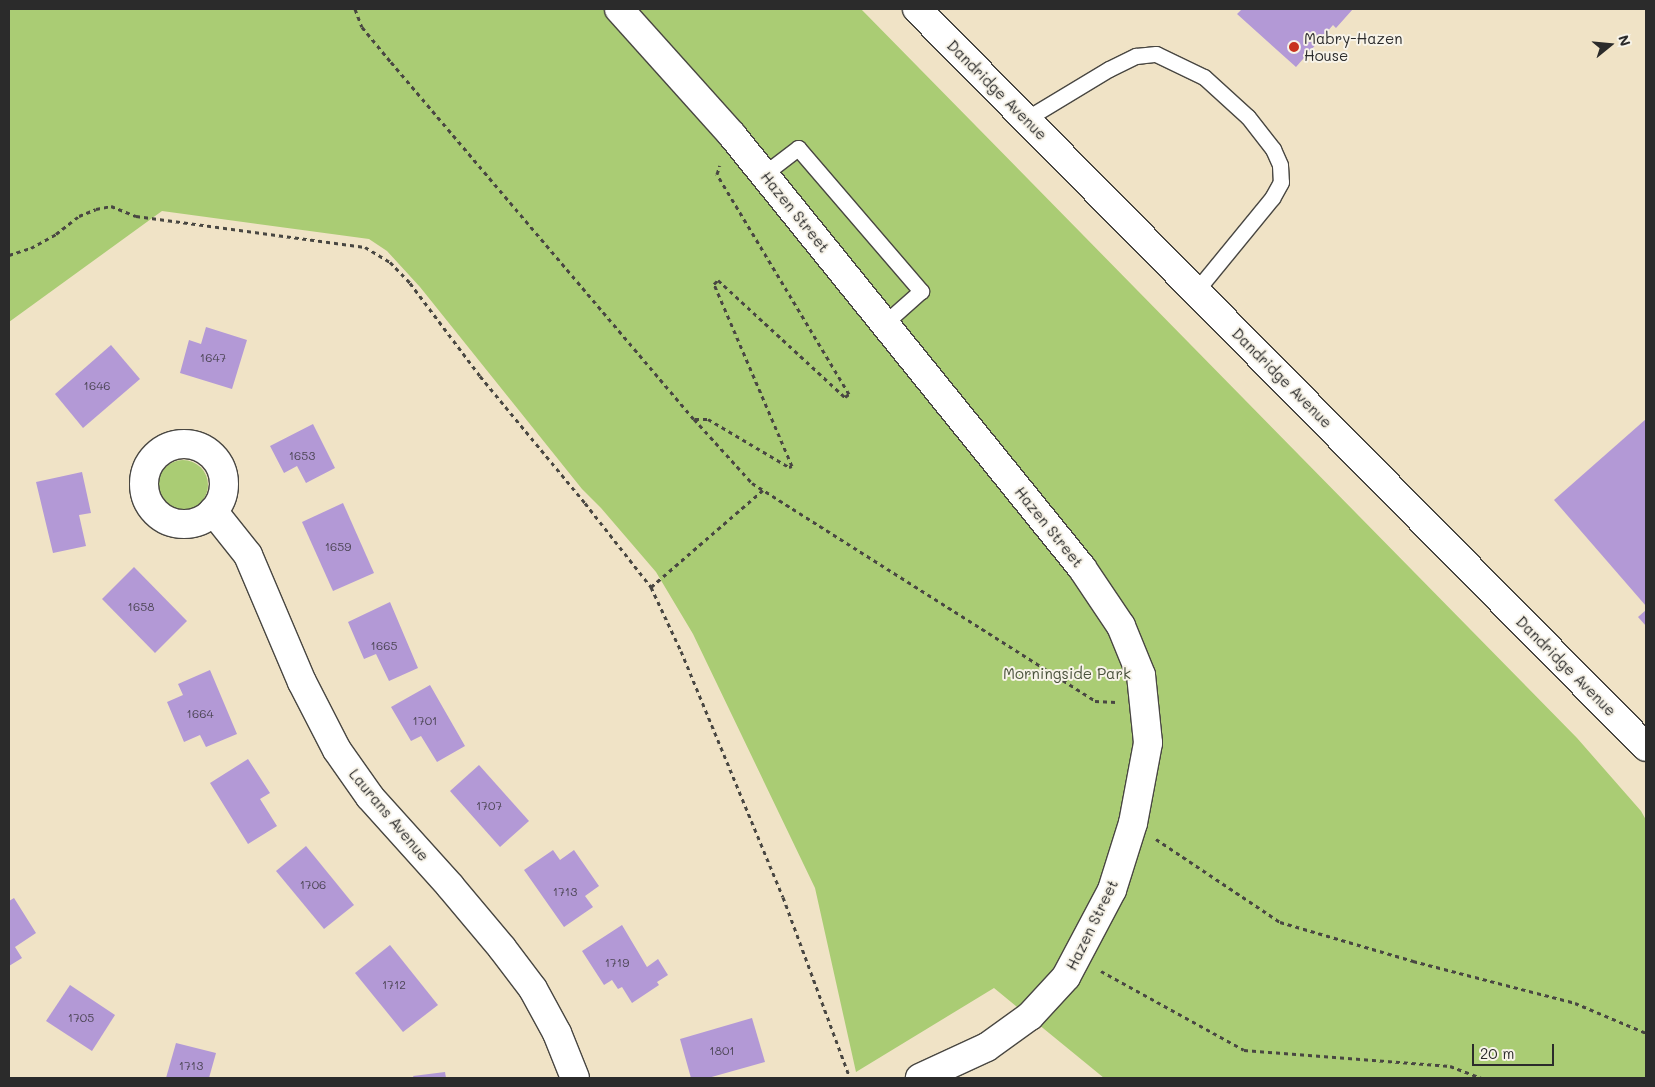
<!DOCTYPE html>
<html>
<head>
<meta charset="utf-8">
<style>
  body { margin:0 }
  #map { position:relative; width:1655px; height:1087px; overflow:hidden; background:#f0e3c6; font-family:Mali,sans-serif }
  div>[style] { position:absolute }
  [style*='--x'] { left:calc(var(--x)*1px); top:calc(var(--y)*1px); width:calc(var(--w)*1px); rotate:calc(var(--a)*1deg) }
  .green>* { inset:0; background:#aacc74 }
  .round { border-radius:50% }
  .building>* { inset:0; background:#b399d6 }
  .path>* { height:3px; margin-top:-1.5px; transform-origin:0; background:repeating-linear-gradient(90deg,#494742 0 4px,transparent 0 8px) }
  .roads { filter:drop-shadow(1px 0 #494742) drop-shadow(-1px 0 #494742) drop-shadow(0 1px #494742) drop-shadow(0 -1px #494742) }
  .lane>* { height:15px; margin:-7.5px; padding:0 7.5px; transform-origin:7.5px; border-radius:7.5px; background:#fff }
  .street>* { height:28px; margin:-14px; padding:0 14px; transform-origin:14px; border-radius:14px; background:#fff }
  .street>.ring { margin:-14px; padding:0; box-sizing:content-box; background:none; border:28px solid #fff; border-radius:50% }
  .secondary>* { height:28px; margin:-14px; padding:0 14px; transform-origin:14px; border-radius:14px; background:#fff }
  .dots>* { width:14px; height:14px; translate:-50% -50%; box-sizing:border-box; border:2px solid #f7f3e8; border-radius:50% }
  span { translate:-50% -50%; white-space:nowrap; text-align:center; line-height:1.15; -webkit-text-stroke:4px #f7f3e8; paint-order:stroke }
  .number-label { font-size:12px; color:#4d4656 }
  .number-label span { -webkit-text-stroke-width:0 }
  .poi-label { font-size:15px; color:#2b2b2b }
  .left { translate:0 -50%; text-align:left }
  .street-label { font-size:15px; color:#2b2b2b }
  .park-label { font-size:15px; color:#4b533d }
  .frame { position:absolute; inset:0; border:10px solid #2b2b2b; pointer-events:none }
  .north { position:absolute; left:1585px; top:20px; width:50px; height:50px; -webkit-text-stroke:4px #f7f3e8; paint-order:stroke; rotate:73deg; font-size:14px; font-weight:700; line-height:20px; text-align:center; color:#2b2b2b }
  .north::after { content:''; display:block; margin:auto; width:18px; height:22px; background:#2b2b2b; clip-path:polygon(50% 0,100% 100%,50% 72%,0 100%) }
  .scale { position:absolute; left:1472px; top:1044px; width:82px; height:22px; box-sizing:border-box; border:2px solid #2b2b2b; border-top:0; padding-left:6px; font-size:15px; line-height:18px; white-space:nowrap; color:#2b2b2b; -webkit-text-stroke:4px #f7f3e8; paint-order:stroke }
</style>
</head>
<body>
<div id="map">
  <div class="green">
    <div style="clip-path:polygon(9px 9px,861px 9px,1577px 738px,1641px 811px,1646px 820px,1646px 1078px,1104px 1078px,994px 988px,856px 1072px,815px 888px,693px 634px,656px 572px,601px 508px,582px 489px,420px 287px,387px 251px,369px 239px,162px 211px,9px 322px)"></div>
    <div class="round" style="left:158px;top:460px;width:50px;height:50px"></div>
  </div>
  <div class="building">
    <div style="clip-path:polygon(1242px 9px,1353px 9px,1336px 28px,1333px 25px,1296px 67px,1237px 14px)"></div>
    <div style="clip-path:polygon(206px 327px,247px 340px,232px 389px,180px 373px,189px 340px,201px 344px)"></div>
    <div style="clip-path:polygon(111px 345px,140px 379px,83px 428px,55px 394px)"></div>
    <div style="clip-path:polygon(1646px 419px,1646px 606px,1554px 500px)"></div>
    <div style="clip-path:polygon(313px 424px,335px 468px,306px 483px,297px 466px,284px 473px,270px 446px)"></div>
    <div style="clip-path:polygon(82px 472px,91px 513px,79px 515px,86px 546px,53px 553px,36px 482px)"></div>
    <div style="clip-path:polygon(343px 503px,374px 573px,333px 591px,302px 522px)"></div>
    <div style="clip-path:polygon(134px 567px,187px 621px,155px 653px,102px 599px)"></div>
    <div style="clip-path:polygon(390px 602px,418px 668px,389px 681px,376px 654px,364px 659px,348px 622px)"></div>
    <div style="clip-path:polygon(1646px 610px,1646px 626px,1638px 617px)"></div>
    <div style="clip-path:polygon(210px 670px,237px 734px,206px 747px,200px 735px,184px 742px,167px 702px,183px 695px,178px 684px)"></div>
    <div style="clip-path:polygon(430px 685px,465px 746px,437px 762px,421px 736px,411px 741px,391px 707px)"></div>
    <div style="clip-path:polygon(248px 759px,270px 793px,260px 799px,277px 826px,248px 844px,210px 783px)"></div>
    <div style="clip-path:polygon(479px 765px,529px 821px,500px 847px,450px 791px)"></div>
    <div style="clip-path:polygon(306px 846px,354px 905px,324px 929px,276px 871px)"></div>
    <div style="clip-path:polygon(553px 850px,560px 860px,574px 850px,599px 886px,585px 896px,593px 907px,564px 927px,524px 870px)"></div>
    <div style="clip-path:polygon(14px 898px,36px 933px,15px 947px,22px 958px,9px 966px,9px 901px)"></div>
    <div style="clip-path:polygon(622px 925px,647px 967px,658px 959px,668px 975px,657px 982px,659px 985px,632px 1003px,622px 987px,618px 989px,612px 980px,604px 985px,582px 951px)"></div>
    <div style="clip-path:polygon(390px 945px,438px 1005px,403px 1032px,355px 973px)"></div>
    <div style="clip-path:polygon(70px 985px,115px 1015px,92px 1051px,46px 1021px)"></div>
    <div style="clip-path:polygon(752px 1018px,765px 1062px,708px 1078px,691px 1078px,680px 1039px)"></div>
    <div style="clip-path:polygon(176px 1043px,216px 1053px,209px 1078px,166px 1078px)"></div>
    <div style="clip-path:polygon(445px 1072px,446px 1078px,414px 1078px,413px 1076px)"></div>
  </div>
  <div class="path">
    <div style="--x:355;--y:9;--w:19;--a:69"></div>
    <div style="--x:362;--y:27;--w:45;--a:50.4"></div>
    <div style="--x:391;--y:62;--w:468;--a:49.7"></div>
    <div style="--x:694;--y:419;--w:86;--a:47.8"></div>
    <div style="--x:752;--y:483;--w:406;--a:32.4"></div>
    <div style="--x:1095;--y:701;--w:21;--a:3"></div>
    <div style="--x:9;--y:255;--w:23;--a:-18"></div>
    <div style="--x:31;--y:248;--w:29;--a:-29"></div>
    <div style="--x:56;--y:234;--w:29;--a:-38"></div>
    <div style="--x:79;--y:216;--w:18;--a:-22"></div>
    <div style="--x:96;--y:209;--w:15;--a:-11"></div>
    <div style="--x:111;--y:206;--w:27;--a:22"></div>
    <div style="--x:136;--y:216;--w:231;--a:7.7"></div>
    <div style="--x:365;--y:247;--w:29;--a:31"></div>
    <div style="--x:390;--y:262;--w:29;--a:46"></div>
    <div style="--x:410;--y:283;--w:116;--a:53"></div>
    <div style="--x:480;--y:376;--w:165;--a:50.4"></div>
    <div style="--x:585;--y:503;--w:107;--a:51.8"></div>
    <div style="--x:651;--y:587;--w:71;--a:64.9"></div>
    <div style="--x:681;--y:651;--w:266;--a:67.5"></div>
    <div style="--x:783;--y:897;--w:193;--a:69.7"></div>
    <div style="--x:695;--y:419;--w:13;--a:0"></div>
    <div style="--x:708;--y:419;--w:94;--a:30.7"></div>
    <div style="--x:789;--y:467;--w:3;--a:-18"></div>
    <div style="--x:792;--y:466;--w:198;--a:-113.2"></div>
    <div style="--x:714;--y:284;--w:6;--a:-45"></div>
    <div style="--x:718;--y:280;--w:173;--a:42.7"></div>
    <div style="--x:845;--y:397;--w:5;--a:-37"></div>
    <div style="--x:849;--y:394;--w:257;--a:-121"></div>
    <div style="--x:717;--y:174;--w:9;--a:-72"></div>
    <div style="--x:651;--y:587;--w:148;--a:-40.9"></div>
    <div style="--x:1156;--y:839;--w:149;--a:33.8"></div>
    <div style="--x:1280;--y:922;--w:139;--a:16.3"></div>
    <div style="--x:1413;--y:961;--w:167;--a:14.5"></div>
    <div style="--x:1575;--y:1003;--w:77;--a:22.9"></div>
    <div style="--x:1101;--y:971;--w:163;--a:28.9"></div>
    <div style="--x:1244;--y:1050;--w:207;--a:4.4"></div>
    <div style="--x:1450;--y:1066;--w:34;--a:21"></div>
  </div>
  <div class="roads">
    <div class="lane">
      <div style="--x:1026;--y:119;--w:97;--a:-31.1"></div>
      <div style="--x:1109;--y:69;--w:30;--a:-26"></div>
      <div style="--x:1136;--y:56;--w:20;--a:-6"></div>
      <div style="--x:1156;--y:54;--w:53;--a:25.6"></div>
      <div style="--x:1204;--y:77;--w:59;--a:42.3"></div>
      <div style="--x:1248;--y:117;--w:41;--a:52"></div>
      <div style="--x:1273;--y:149;--w:17;--a:66"></div>
      <div style="--x:1280;--y:165;--w:17;--a:87"></div>
      <div style="--x:1281;--y:182;--w:18;--a:119"></div>
      <div style="--x:1272;--y:198;--w:120;--a:129.3"></div>
      <div style="--x:764;--y:174;--w:43;--a:-37.4"></div>
      <div style="--x:798;--y:148;--w:189;--a:49.3"></div>
      <div style="--x:921;--y:291;--w:48;--a:138.4"></div>
    </div>
    <div class="street">
      <div style="--x:619;--y:9;--w:169;--a:48.1"></div>
      <div style="--x:732;--y:135;--w:557;--a:51.05"></div>
      <div style="--x:1082;--y:568;--w:70;--a:56.1"></div>
      <div style="--x:1121;--y:626;--w:53;--a:67.8"></div>
      <div style="--x:1141;--y:675;--w:68;--a:84.1"></div>
      <div style="--x:1148;--y:743;--w:81;--a:100.6"></div>
      <div style="--x:1133;--y:823;--w:70;--a:107.4"></div>
      <div style="--x:1112;--y:890;--w:98;--a:117.9"></div>
      <div style="--x:1066;--y:977;--w:53;--a:132.7"></div>
      <div style="--x:1030;--y:1016;--w:53;--a:144.2"></div>
      <div style="--x:987;--y:1047;--w:74;--a:155.2"></div>
      <div class="ring" style="left:144px;top:444px;width:52px;height:52px"></div>
      <div style="--x:213;--y:511;--w:56;--a:51.5"></div>
      <div style="--x:248;--y:555;--w:138;--a:67"></div>
      <div style="--x:302;--y:682;--w:76;--a:62.8"></div>
      <div style="--x:337;--y:750;--w:57;--a:54.9"></div>
      <div style="--x:370;--y:797;--w:120;--a:48"></div>
      <div style="--x:450;--y:886;--w:81;--a:50"></div>
      <div style="--x:502;--y:948;--w:51;--a:52.9"></div>
      <div style="--x:533;--y:989;--w:50;--a:61.4"></div>
      <div style="--x:557;--y:1033;--w:48;--a:68.2"></div>
    </div>
    <div class="secondary">
      <div style="--x:917;--y:9;--w:1037;--a:45.35"></div>
    </div>
  </div>
  <div class="dots">
    <div style="left:1294px;top:47px;background:#c8321e"></div>
  </div>
  <div class="number-label">
    <span style="left:213px;top:358px">1647</span>
    <span style="left:97px;top:386px">1646</span>
    <span style="left:302px;top:456px">1653</span>
    <span style="left:338px;top:547px">1659</span>
    <span style="left:141px;top:607px">1658</span>
    <span style="left:384px;top:646px">1665</span>
    <span style="left:200px;top:714px">1664</span>
    <span style="left:425px;top:721px">1701</span>
    <span style="left:489px;top:806px">1707</span>
    <span style="left:313px;top:885px">1706</span>
    <span style="left:565px;top:892px">1713</span>
    <span style="left:617px;top:963px">1719</span>
    <span style="left:394px;top:985px">1712</span>
    <span style="left:81px;top:1018px">1705</span>
    <span style="left:722px;top:1051px">1801</span>
    <span style="left:191px;top:1066px">1713</span>
  </div>
  <div class="poi-label">
    <span class="left" style="left:1304px;top:47px">Mabry-Hazen<br>House</span>
  </div>
  <div class="street-label">
    <span style="left:997px;top:90px;rotate:45deg">Dandridge Avenue</span>
    <span style="left:795px;top:212px;rotate:51deg">Hazen Street</span>
    <span style="left:1282px;top:378px;rotate:45deg">Dandridge Avenue</span>
    <span style="left:1049px;top:527px;rotate:51deg">Hazen Street</span>
    <span style="left:1566px;top:666px;rotate:45deg">Dandridge Avenue</span>
    <span style="left:389px;top:815px;rotate:50deg">Laurans Avenue</span>
    <span style="left:1092px;top:925px;rotate:-64deg">Hazen Street</span>
  </div>
  <div class="park-label">
    <span style="left:1067px;top:674px">Morningside Park</span>
  </div>
  <div class="frame"></div>
  <div class="north">N</div>
  <div class="scale">20 m</div>
</div>
</body>
</html>
